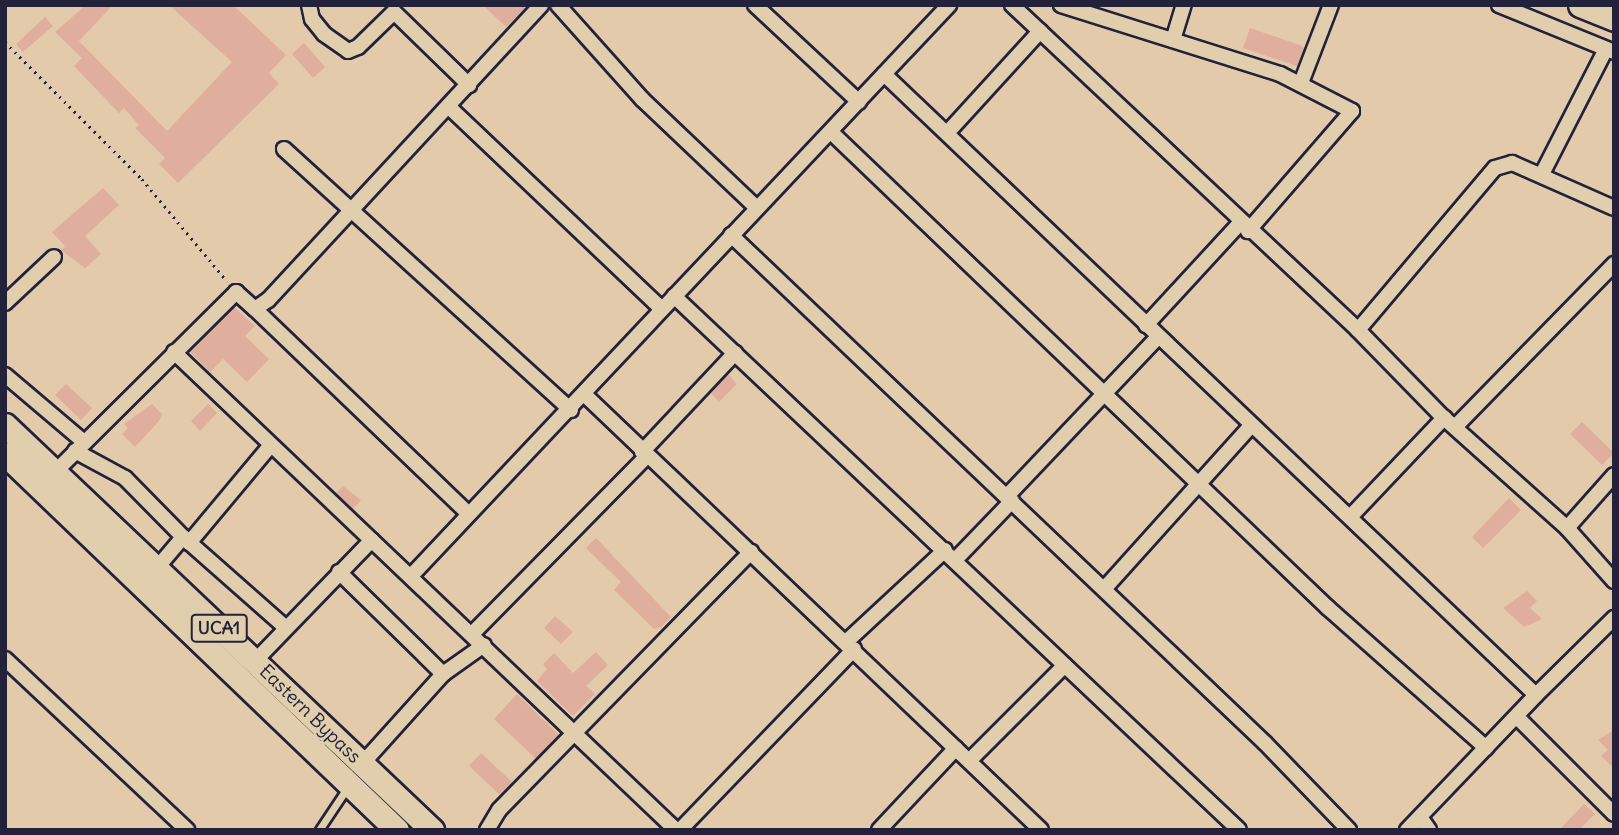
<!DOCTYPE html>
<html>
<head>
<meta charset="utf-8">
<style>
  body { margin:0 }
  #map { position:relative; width:1619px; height:835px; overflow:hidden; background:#e3caaa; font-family:Delius,sans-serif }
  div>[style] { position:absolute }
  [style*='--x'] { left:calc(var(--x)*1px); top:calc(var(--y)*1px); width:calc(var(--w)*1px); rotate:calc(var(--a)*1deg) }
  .building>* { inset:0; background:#e0ae9c }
  .path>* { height:2.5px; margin-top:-1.25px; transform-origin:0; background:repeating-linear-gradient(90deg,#22223b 0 2px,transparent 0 7px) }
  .roads { filter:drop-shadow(2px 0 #22223b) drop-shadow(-2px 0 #22223b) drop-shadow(0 2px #22223b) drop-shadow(0 -2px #22223b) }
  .lane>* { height:7px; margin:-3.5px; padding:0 3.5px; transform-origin:3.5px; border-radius:3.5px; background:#e0ceac }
  .street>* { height:14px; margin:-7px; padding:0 7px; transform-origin:7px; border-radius:7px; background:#e0ceac }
  .primary>* { height:23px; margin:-11.5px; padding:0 11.5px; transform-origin:11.5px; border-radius:11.5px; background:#e0ceac }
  span { translate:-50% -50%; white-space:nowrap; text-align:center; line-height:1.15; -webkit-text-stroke:5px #e0ceac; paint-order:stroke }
  .shield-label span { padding:2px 5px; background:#e0ceac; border:2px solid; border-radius:5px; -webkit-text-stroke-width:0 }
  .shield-label { font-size:18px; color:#22223b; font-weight:700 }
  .street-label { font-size:19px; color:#22223b }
  .frame { position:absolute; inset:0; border:7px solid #22223b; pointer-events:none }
</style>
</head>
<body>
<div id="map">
  <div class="building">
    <div style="clip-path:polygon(86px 5px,113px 5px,79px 41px,167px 131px,232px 62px,169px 5px,233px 5px,286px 55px,269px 73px,279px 84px,178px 183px,159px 164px,165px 158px,135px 128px,139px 125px,124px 108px,119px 113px,74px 66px,82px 58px,55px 32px)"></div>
    <div style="clip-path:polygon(483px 5px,527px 5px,506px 27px)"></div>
    <div style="clip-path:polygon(45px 17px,53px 26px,23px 52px,16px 44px)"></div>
    <div style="clip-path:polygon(1250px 28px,1300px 45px,1304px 48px,1297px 66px,1243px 48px)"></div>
    <div style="clip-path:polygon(304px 43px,325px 67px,313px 78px,292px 54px)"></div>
    <div style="clip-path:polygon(103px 188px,119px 205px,85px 236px,101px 254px,85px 268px,61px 250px,65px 246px,52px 232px)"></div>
    <div style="clip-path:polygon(234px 307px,255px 326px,245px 336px,269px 359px,247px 382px,223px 359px,210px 372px,190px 352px)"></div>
    <div style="clip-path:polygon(728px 374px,737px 384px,719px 402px,711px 393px)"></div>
    <div style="clip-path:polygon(66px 384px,92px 408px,81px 420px,55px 395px)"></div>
    <div style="clip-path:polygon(152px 404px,162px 414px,159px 421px,135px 447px,122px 434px,128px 428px,124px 424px)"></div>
    <div style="clip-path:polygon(208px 404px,217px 413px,200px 431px,191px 421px)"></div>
    <div style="clip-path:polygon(1582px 422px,1614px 453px,1602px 465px,1570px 434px)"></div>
    <div style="clip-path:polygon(343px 486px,361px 500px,353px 509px,336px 493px)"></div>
    <div style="clip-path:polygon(1509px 498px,1521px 510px,1483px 548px,1472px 537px)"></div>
    <div style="clip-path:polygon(596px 538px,671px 617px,661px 627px,654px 629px,614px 590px,621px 582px,586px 548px)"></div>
    <div style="clip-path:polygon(1527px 591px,1537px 601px,1530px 608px,1542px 619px,1524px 627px,1503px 608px)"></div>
    <div style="clip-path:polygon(555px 616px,573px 632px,561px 644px,544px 628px)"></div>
    <div style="clip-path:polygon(596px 652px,608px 665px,586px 686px,595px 694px,573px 716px,537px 681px,547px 669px,543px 664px,554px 653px,573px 673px)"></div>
    <div style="clip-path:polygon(517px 694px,559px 735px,536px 759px,494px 719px)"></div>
    <div style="clip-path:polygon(1614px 730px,1614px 768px,1601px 756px,1608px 750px,1598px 740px)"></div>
    <div style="clip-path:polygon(481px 753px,512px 782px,500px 795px,469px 766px)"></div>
    <div style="clip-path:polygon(1584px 804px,1595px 814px,1579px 830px,1559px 830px)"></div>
  </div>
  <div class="path">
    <div style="--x:5;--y:42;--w:194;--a:45"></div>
    <div style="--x:142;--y:179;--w:133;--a:50.2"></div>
  </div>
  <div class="roads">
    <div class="lane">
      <div style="--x:319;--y:830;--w:50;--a:-56.3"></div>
    </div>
    <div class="street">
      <div style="--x:309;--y:5;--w:14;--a:78"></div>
      <div style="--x:312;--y:19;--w:19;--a:51"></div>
      <div style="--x:324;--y:34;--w:29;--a:35"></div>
      <div style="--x:348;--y:51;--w:11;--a:-22"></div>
      <div style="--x:358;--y:47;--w:50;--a:-44.2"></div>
      <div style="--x:394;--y:12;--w:105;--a:44.2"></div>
      <div style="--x:558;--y:5;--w:126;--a:48.2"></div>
      <div style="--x:642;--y:99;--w:158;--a:43.5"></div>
      <div style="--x:755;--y:5;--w:142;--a:43"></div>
      <div style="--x:1012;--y:5;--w:475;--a:43.2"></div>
      <div style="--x:1358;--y:330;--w:123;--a:45.7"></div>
      <div style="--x:1444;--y:418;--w:165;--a:41.8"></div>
      <div style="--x:1567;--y:528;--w:71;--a:48.4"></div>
      <div style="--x:1061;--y:5;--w:230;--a:17.5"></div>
      <div style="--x:1280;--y:74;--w:81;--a:27.2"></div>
      <div style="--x:1352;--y:111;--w:159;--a:130.9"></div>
      <div style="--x:1499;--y:5;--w:124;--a:22.2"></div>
      <div style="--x:1173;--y:40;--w:37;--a:-73"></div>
      <div style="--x:884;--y:74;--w:900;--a:43.61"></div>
      <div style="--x:1536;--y:695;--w:110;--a:-44.6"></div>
      <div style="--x:1301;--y:83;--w:84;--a:-69"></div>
      <div style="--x:449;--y:107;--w:291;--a:43.5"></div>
      <div style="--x:832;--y:133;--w:687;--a:43.76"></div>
      <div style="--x:1328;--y:608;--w:211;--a:41.5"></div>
      <div style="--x:947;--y:133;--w:138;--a:-47.6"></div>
      <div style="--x:284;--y:149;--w:388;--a:42.3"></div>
      <div style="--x:1542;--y:174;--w:140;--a:-62.9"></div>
      <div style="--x:731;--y:235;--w:737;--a:43.57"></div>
      <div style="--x:1265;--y:743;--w:121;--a:46"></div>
      <div style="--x:674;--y:296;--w:777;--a:43.38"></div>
      <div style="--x:5;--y:303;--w:67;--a:-43.2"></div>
      <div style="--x:255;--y:309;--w:294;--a:43.8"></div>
      <div style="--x:1146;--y:325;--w:139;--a:-47.3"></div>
      <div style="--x:1358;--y:330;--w:212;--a:-49.8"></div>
      <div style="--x:1495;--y:168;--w:18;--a:-16"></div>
      <div style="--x:1512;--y:163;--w:111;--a:23.8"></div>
      <div style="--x:174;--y:352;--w:693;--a:43.6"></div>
      <div style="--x:5;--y:375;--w:104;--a:40.3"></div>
      <div style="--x:585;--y:395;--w:630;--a:43.65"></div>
      <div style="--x:1455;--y:427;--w:228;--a:-45.7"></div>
      <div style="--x:75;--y:451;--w:57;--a:28.4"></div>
      <div style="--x:125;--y:478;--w:83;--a:45.5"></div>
      <div style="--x:183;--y:537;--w:136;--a:41.4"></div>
      <div style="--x:642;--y:452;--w:136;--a:-46.8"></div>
      <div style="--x:54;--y:473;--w:257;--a:-44.8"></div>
      <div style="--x:236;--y:292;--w:25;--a:42"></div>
      <div style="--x:255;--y:309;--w:16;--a:-35"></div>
      <div style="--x:268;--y:300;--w:402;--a:-47.2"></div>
      <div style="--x:1007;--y:496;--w:219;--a:-46.5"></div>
      <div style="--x:1350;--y:517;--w:137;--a:-46.5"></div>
      <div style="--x:1567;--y:528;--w:71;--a:-48.4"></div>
      <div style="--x:189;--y:543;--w:126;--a:-50.1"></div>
      <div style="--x:955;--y:560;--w:82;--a:-46"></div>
      <div style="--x:156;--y:569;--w:42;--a:-49.8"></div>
      <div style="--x:339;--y:572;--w:146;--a:44.4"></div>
      <div style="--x:411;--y:576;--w:785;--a:-46.7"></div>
      <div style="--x:1104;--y:589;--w:219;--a:-48"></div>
      <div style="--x:472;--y:634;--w:248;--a:-45.5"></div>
      <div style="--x:846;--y:642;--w:135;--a:-42.9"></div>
      <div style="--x:5;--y:659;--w:250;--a:43.2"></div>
      <div style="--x:255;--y:661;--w:168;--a:-46"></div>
      <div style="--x:1517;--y:717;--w:137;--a:45"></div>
      <div style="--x:970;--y:760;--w:134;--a:-45"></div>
      <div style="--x:362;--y:764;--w:121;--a:-48"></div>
      <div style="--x:443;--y:674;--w:50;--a:-35.3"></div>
      <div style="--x:1420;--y:817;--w:16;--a:55"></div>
      <div style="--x:487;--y:830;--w:23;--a:-59"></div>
      <div style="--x:499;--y:810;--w:361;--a:-45.7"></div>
      <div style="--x:680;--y:830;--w:251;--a:-46.1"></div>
      <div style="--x:879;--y:830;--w:112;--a:-46.8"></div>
      <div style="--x:1407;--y:830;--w:187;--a:-46.3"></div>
    </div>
    <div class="primary">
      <div style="--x:1580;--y:5;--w:37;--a:22"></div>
      <div style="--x:5;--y:425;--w:589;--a:43.49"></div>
      <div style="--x:5;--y:454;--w:543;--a:43.81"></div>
    </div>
  </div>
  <div class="shield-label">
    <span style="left:219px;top:628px">UCA1</span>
  </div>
  <div class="street-label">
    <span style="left:310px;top:714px;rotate:44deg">Eastern Bypass</span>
  </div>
  <div class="frame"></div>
</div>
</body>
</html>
